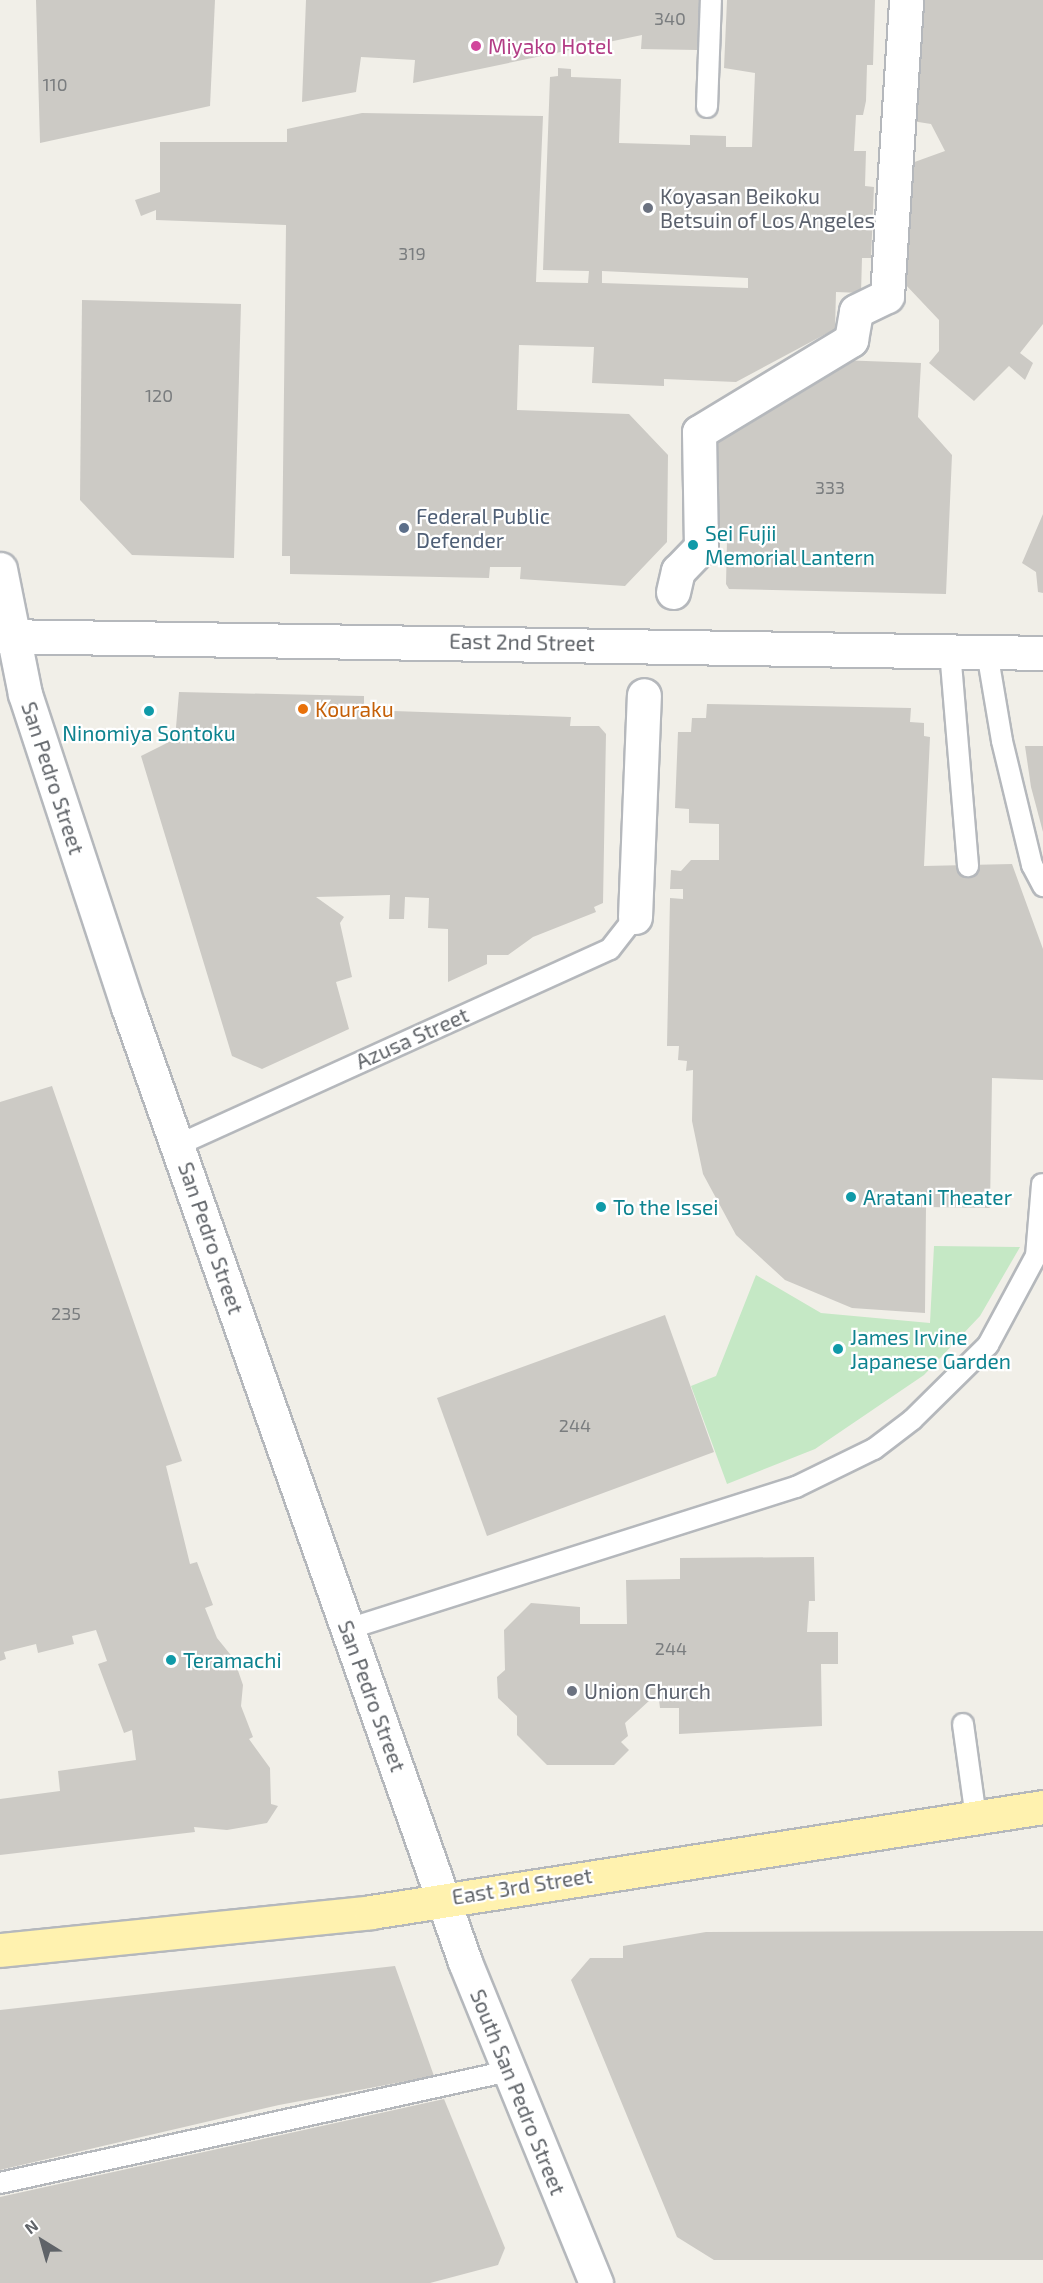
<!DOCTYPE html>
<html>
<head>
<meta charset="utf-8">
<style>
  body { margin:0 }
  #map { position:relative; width:1043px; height:2283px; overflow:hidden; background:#f1efe8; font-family:"Exo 2",sans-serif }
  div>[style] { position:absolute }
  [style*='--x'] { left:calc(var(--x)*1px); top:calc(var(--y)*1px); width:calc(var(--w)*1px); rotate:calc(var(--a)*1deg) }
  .green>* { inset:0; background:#c5e8c5 }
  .building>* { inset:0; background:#cccac5 }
  .roads { filter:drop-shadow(2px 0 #b5b8bc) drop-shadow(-2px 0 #b5b8bc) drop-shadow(0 2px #b5b8bc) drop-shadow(0 -2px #b5b8bc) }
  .lane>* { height:20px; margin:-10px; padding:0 10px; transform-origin:10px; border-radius:10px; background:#fff }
  .street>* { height:33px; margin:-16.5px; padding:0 16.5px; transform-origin:16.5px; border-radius:16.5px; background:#fff }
  .secondary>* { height:33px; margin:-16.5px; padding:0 16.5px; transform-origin:16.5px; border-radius:16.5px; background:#fff }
  .primary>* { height:33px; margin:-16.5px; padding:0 16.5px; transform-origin:16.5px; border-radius:16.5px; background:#fff2af }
  .dots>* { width:16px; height:16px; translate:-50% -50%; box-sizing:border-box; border:3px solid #fff; border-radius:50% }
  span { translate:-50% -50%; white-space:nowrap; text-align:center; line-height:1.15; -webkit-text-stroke:4.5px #fff; paint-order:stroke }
  .number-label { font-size:18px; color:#7a7d7f }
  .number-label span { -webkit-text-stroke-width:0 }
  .hotel-label { font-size:21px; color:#b23c85 }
  .left { translate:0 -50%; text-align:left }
  .worship-label { font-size:21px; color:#5b616d }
  .service-label { font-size:21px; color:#4e5e75 }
  .culture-label { font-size:21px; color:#0d838f }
  .street-label { font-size:21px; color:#5f6368 }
  .food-label { font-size:21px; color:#c56008 }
  .north { position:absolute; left:12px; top:2211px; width:60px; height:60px; -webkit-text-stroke:4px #fff; paint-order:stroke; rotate:323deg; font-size:16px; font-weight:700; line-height:24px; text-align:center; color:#5f6368 }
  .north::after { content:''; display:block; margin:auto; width:21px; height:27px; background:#5f6368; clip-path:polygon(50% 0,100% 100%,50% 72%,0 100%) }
</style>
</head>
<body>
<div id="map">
  <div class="green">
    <div style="clip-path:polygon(934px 1246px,1020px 1247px,980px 1316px,924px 1375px,815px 1449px,727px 1484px,691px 1386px,716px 1376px,756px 1275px,821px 1313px,930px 1323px)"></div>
  </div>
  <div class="building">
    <div style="clip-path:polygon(36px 0,215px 0,210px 106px,40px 143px)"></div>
    <div style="clip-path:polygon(306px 0,699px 0,697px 50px,641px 49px,642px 35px,413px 83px,415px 60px,361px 57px,356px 92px,302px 102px)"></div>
    <div style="clip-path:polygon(evenodd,727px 0,875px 0,873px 65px,867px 65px,866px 101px,863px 115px,856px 115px,854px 151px,866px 151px,865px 186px,874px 187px,871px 258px,862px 258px,861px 293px,836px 292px,835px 329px,736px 382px,664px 379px,664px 386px,592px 383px,594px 347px,519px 345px,517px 410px,629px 414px,668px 455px,667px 542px,625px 586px,520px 579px,521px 567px,490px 567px,489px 578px,290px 574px,290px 556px,282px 556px,286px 225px,156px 220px,156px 210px,141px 216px,135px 200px,160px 192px,160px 142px,287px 142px,287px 129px,362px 113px,543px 116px,536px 282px,588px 283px,589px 271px,543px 270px,550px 77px,558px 76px,558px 68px,571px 69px,571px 77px,621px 79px,619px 143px,690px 145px,690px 135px,726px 136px,726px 147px,752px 147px,755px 73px,724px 68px,727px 0,602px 271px,748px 278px,748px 288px,602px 283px,602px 271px)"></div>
    <div style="clip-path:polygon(925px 0,1043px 0,1043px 324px,1020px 353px,1033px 363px,1025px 380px,1009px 366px,974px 401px,929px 363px,939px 351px,939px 320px,904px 283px,909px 164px,945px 151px,931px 124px,912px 121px)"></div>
    <div style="clip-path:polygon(82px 300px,241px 304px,234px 558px,132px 555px,80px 500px)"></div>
    <div style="clip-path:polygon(838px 360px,921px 363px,918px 417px,952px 455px,946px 594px,729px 589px,726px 584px,727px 540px,708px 518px,709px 440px,837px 370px)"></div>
    <div style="clip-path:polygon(1043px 514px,1043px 593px,1038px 592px,1036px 572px,1022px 563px)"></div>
    <div style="clip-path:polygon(179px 692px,364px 696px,364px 710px,571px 717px,570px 726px,599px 726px,606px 734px,603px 903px,594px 907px,596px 912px,533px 937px,508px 955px,487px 955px,487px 964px,448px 982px,448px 929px,428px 928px,429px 898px,405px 897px,404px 919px,389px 919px,390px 895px,316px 897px,344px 917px,340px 923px,352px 977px,336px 982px,349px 1029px,262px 1069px,232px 1056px,141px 756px,175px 739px)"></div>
    <div style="clip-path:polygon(707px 704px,911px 708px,910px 722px,924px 723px,924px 736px,930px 737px,924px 866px,1012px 864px,1043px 949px,1043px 1080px,992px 1078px,990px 1208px,926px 1207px,925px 1313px,852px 1308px,785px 1280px,736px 1235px,703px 1174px,692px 1121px,693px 1070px,686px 1071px,687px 1061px,678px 1060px,679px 1046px,667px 1046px,670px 898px,683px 899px,683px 889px,670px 889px,671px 870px,681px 871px,691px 860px,719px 860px,719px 824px,689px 823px,689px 809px,675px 808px,678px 732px,691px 732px,692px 718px,706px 718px)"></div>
    <div style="clip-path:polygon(1025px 746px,1043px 746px,1043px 832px,1031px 787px)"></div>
    <div style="clip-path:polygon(52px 1086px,182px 1461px,166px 1466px,190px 1564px,197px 1562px,213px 1605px,205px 1608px,217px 1638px,234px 1659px,243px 1685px,241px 1706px,253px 1737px,249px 1739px,270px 1768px,271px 1804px,278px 1806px,267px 1823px,227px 1830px,194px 1827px,195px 1832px,0 1855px,0 1799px,60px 1791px,58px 1771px,136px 1760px,132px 1730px,124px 1733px,98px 1664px,107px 1661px,96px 1630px,72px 1636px,74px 1644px,38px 1653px,36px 1644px,4px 1652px,6px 1659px,0 1661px,0 1102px)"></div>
    <div style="clip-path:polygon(665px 1315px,714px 1452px,487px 1536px,437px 1398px)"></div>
    <div style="clip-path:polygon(814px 1557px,815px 1601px,809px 1601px,807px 1632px,838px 1632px,838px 1664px,821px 1664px,822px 1726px,679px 1734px,679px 1708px,660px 1708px,659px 1700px,650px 1700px,625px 1723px,628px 1736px,621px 1742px,629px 1750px,614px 1765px,547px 1765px,517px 1735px,517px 1716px,498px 1698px,497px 1677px,505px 1670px,504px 1630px,531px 1603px,580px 1607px,580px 1624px,627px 1624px,626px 1580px,680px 1579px,680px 1558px)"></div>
    <div style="clip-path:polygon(1043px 1931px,1043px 2260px,714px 2260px,677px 2237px,571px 1980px,590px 1958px,623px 1958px,623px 1946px,706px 1932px)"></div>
    <div style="clip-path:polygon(395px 1966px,434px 2076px,279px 2105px,0 2170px,0 2010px)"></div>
    <div style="clip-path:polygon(444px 2099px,505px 2248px,498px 2265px,430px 2283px,0 2283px,0 2197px)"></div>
  </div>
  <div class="roads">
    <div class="lane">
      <div style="--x:707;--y:107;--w:107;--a:-87.9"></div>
      <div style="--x:950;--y:651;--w:216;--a:85.2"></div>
      <div style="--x:987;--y:652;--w:90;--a:80.4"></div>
      <div style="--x:1002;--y:741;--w:128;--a:76.4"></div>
      <div style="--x:1032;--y:865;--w:24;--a:62"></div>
      <div style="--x:178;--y:1145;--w:474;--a:-24.4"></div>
      <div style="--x:610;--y:949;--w:41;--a:-52"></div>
      <div style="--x:348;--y:1629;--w:470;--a:-17.6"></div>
      <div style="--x:796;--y:1487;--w:87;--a:-26"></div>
      <div style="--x:874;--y:1449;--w:48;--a:-37.3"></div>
      <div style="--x:912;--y:1420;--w:107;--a:-44.6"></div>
      <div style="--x:988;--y:1345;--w:101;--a:-61.7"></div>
      <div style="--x:1036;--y:1256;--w:72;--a:-85.2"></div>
      <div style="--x:963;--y:1724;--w:95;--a:82.1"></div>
      <div style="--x:0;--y:2183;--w:521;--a:-12.41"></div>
    </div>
    <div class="street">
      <div style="--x:673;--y:592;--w:22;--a:-77"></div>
      <div style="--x:678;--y:571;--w:33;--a:-46"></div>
      <div style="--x:701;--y:547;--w:115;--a:-91"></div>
      <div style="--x:699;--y:432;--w:178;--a:-31.2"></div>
      <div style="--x:851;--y:340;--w:29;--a:-80"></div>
      <div style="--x:856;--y:311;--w:34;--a:-26"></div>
      <div style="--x:887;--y:296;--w:297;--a:-86.3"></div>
      <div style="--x:635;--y:917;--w:222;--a:-87.7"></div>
    </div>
    <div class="secondary">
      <div style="--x:0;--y:569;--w:127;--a:78.7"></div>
      <div style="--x:25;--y:694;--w:330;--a:71.8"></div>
      <div style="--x:128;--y:1007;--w:1013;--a:70.56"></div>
      <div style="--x:465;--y:1962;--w:347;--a:67.8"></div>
      <div style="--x:0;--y:636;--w:1043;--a:0.93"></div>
    </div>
    <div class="primary">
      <div style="--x:0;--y:1950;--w:373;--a:-5.8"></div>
      <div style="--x:371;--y:1912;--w:680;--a:-8.88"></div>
    </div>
  </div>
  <div class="dots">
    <div style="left:476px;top:46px;background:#d1479c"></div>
    <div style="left:648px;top:208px;background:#6b7280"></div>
    <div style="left:404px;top:528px;background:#5c6f8a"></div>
    <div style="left:693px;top:545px;background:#0f9aa8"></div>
    <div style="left:303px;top:709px;background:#e8710a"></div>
    <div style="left:149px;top:711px;background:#0f9aa8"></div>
    <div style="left:851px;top:1197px;background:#0f9aa8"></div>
    <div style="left:601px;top:1207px;background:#0f9aa8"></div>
    <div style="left:838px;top:1349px;background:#0f9aa8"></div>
    <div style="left:171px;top:1660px;background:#0f9aa8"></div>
    <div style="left:572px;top:1691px;background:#6b7280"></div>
  </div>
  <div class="number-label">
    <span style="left:670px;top:18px">340</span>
    <span style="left:55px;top:84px">110</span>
    <span style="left:412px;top:253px">319</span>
    <span style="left:159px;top:395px">120</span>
    <span style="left:830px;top:487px">333</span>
    <span style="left:66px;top:1313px">235</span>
    <span style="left:575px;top:1425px">244</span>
    <span style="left:671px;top:1648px">244</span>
  </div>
  <div class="hotel-label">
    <span class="left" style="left:488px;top:46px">Miyako Hotel</span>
  </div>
  <div class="worship-label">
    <span class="left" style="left:660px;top:208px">Koyasan Beikoku<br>Betsuin of Los Angeles</span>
    <span class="left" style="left:584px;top:1691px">Union Church</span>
  </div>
  <div class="service-label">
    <span class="left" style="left:416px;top:528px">Federal Public<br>Defender</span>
  </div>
  <div class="culture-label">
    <span class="left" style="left:705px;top:545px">Sei Fujii<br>Memorial Lantern</span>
    <span style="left:149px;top:733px">Ninomiya Sontoku</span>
    <span class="left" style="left:863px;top:1197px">Aratani Theater</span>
    <span class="left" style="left:613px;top:1207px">To the Issei</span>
    <span class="left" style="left:850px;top:1349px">James Irvine<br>Japanese Garden</span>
    <span class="left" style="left:183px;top:1660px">Teramachi</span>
  </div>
  <div class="street-label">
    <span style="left:522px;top:642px;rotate:1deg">East 2nd Street</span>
    <span style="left:53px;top:778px;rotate:72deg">San Pedro Street</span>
    <span style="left:412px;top:1038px;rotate:-24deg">Azusa Street</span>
    <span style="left:211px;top:1238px;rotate:71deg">San Pedro Street</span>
    <span style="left:372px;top:1696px;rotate:70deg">San Pedro Street</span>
    <span style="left:522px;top:1886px;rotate:-9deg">East 3rd Street</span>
    <span style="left:518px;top:2092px;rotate:68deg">South San Pedro Street</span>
  </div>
  <div class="food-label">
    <span class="left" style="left:315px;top:709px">Kouraku</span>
  </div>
  <div class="north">N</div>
</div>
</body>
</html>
